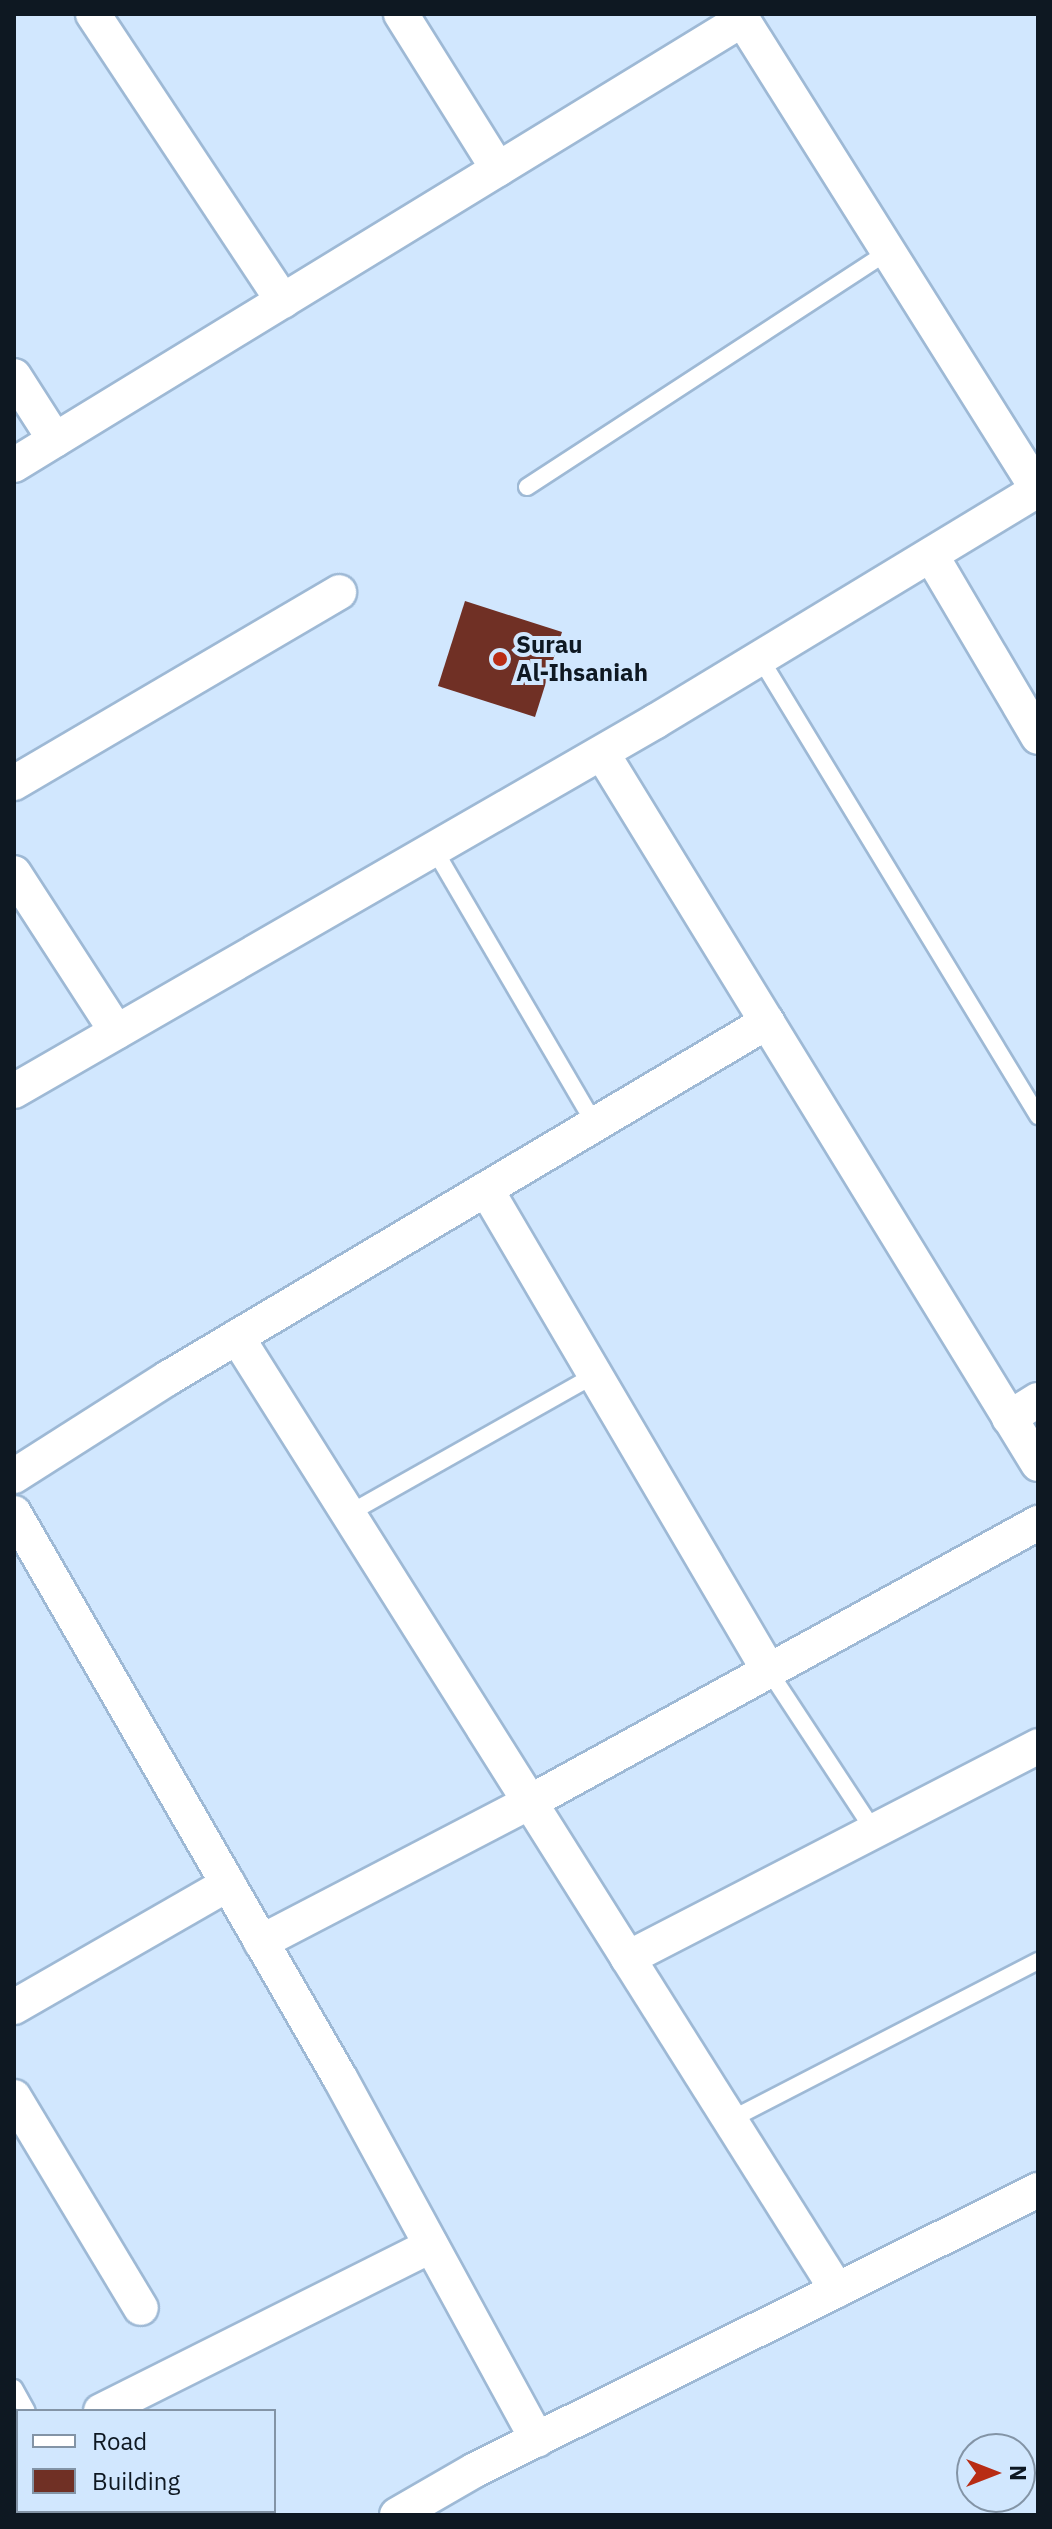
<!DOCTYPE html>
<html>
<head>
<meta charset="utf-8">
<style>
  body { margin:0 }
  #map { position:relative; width:1052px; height:2529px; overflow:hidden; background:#d1e7fe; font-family:"IBM Plex Sans",sans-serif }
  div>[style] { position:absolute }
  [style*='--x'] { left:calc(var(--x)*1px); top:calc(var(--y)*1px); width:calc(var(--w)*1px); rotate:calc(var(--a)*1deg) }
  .building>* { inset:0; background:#703025 }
  .roads { filter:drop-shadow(2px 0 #9eb9d5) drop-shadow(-2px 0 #9eb9d5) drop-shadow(0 2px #9eb9d5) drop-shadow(0 -2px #9eb9d5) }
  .service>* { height:16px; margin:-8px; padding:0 8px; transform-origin:8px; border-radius:8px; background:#fff }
  .minor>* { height:34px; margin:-17px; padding:0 17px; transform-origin:17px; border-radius:17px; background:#fff }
  .dots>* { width:22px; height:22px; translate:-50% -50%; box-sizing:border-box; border:4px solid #d1e7fe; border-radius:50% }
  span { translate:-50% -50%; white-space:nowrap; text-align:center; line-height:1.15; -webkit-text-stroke:8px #d1e7fe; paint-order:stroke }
  .poi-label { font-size:24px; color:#0e1822; font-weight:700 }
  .left { translate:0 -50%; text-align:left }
  .frame { position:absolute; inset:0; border:16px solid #0e1822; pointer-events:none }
  .legend { position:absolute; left:16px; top:2409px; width:260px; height:104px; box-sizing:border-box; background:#d1e7fe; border:2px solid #8394a6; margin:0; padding:10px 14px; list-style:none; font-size:24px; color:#0e1822 }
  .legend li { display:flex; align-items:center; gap:16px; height:40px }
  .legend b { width:40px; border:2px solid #8394a6 }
  .north { position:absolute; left:956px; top:2433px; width:80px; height:80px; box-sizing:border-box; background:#d1e7fe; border:2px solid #8394a6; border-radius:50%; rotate:90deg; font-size:22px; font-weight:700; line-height:32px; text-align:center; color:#0e1822 }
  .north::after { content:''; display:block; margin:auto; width:28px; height:36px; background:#b82c14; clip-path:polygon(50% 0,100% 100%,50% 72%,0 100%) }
</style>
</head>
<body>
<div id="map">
  <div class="building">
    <div style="clip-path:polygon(465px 601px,562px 632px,535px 717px,438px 686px)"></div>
  </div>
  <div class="roads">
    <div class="service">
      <div style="--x:527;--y:487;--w:431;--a:-33.1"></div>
      <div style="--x:760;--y:658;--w:536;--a:58.74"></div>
      <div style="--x:434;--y:849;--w:319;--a:59.7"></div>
      <div style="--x:348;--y:1514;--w:283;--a:-29.4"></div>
      <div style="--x:769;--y:1671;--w:191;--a:56.7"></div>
      <div style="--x:730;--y:2120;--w:347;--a:-27.3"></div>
      <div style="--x:14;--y:2388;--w:26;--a:61"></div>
    </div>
    <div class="minor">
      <div style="--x:93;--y:14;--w:344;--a:56.5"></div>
      <div style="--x:401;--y:14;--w:183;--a:58"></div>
      <div style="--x:739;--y:14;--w:562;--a:57.86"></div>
      <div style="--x:14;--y:376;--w:76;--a:57.4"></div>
      <div style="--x:14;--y:465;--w:853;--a:-31.44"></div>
      <div style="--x:931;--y:555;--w:211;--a:59.5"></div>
      <div style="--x:602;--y:753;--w:834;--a:58.48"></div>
      <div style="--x:14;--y:783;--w:377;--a:-30.4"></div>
      <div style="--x:14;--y:873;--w:189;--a:57.1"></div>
      <div style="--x:14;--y:1091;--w:741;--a:-29.96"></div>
      <div style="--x:656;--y:721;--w:446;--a:-31.2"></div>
      <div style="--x:486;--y:1189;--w:559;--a:59.58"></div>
      <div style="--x:237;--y:1337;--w:734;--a:57.8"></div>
      <div style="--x:1009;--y:1418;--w:34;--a:-32"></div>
      <div style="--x:14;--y:1476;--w:183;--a:-32.5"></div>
      <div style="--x:168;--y:1378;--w:697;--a:-30.72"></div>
      <div style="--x:14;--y:1513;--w:652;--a:60.02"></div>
      <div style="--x:340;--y:2078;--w:412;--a:61.4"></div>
      <div style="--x:261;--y:1942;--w:303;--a:-27.5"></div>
      <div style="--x:530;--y:1802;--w:580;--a:-28.78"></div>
      <div style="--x:14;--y:2007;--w:247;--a:-29.9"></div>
      <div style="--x:14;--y:2097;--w:246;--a:59"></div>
      <div style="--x:837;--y:2290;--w:392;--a:-122.2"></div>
      <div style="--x:628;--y:1958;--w:462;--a:-27.3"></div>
      <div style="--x:101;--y:2411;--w:369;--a:-26.6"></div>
      <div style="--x:14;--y:2458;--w:4;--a:-27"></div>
      <div style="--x:397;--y:2515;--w:90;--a:-30"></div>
      <div style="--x:475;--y:2470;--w:629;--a:-26.44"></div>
    </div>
  </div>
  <div class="dots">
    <div style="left:500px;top:659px;background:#b82c14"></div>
  </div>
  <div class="poi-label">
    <span class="left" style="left:516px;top:659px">Surau<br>Al-Ihsaniah</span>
  </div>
  <div class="frame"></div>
  <ul class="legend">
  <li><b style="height:10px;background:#fff"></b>Road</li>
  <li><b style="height:22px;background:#703025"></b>Building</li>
  </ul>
  <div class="north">N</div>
</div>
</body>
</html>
